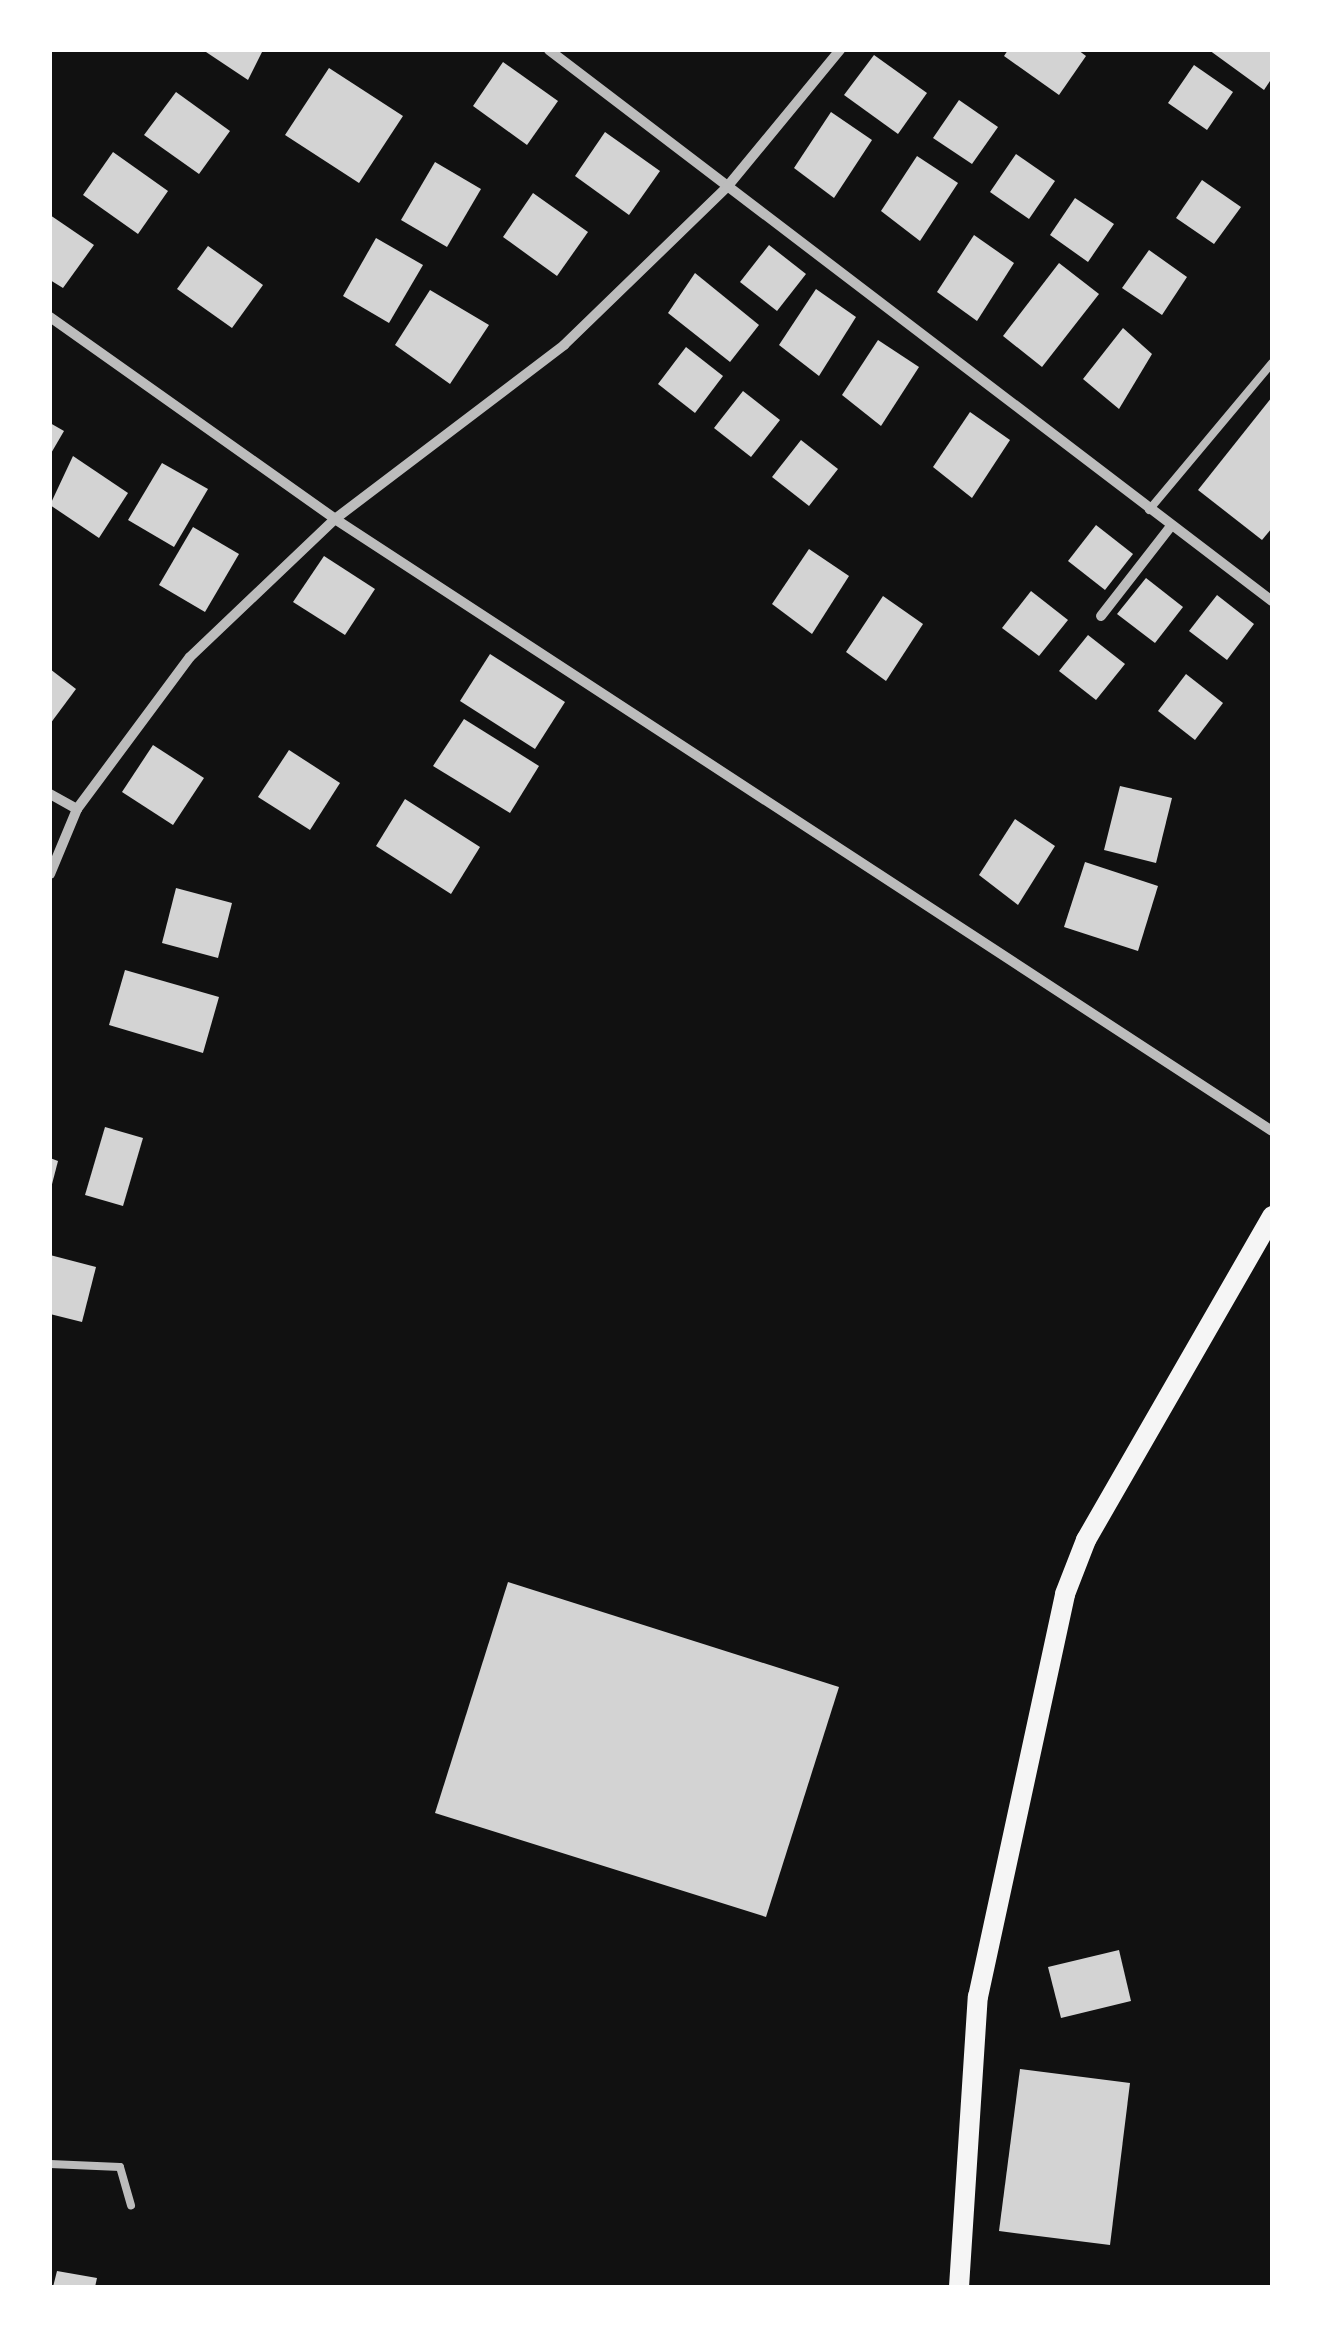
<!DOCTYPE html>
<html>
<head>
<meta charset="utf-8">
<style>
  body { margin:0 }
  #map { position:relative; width:1322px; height:2337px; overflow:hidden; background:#111; font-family:"Alegreya Sans",sans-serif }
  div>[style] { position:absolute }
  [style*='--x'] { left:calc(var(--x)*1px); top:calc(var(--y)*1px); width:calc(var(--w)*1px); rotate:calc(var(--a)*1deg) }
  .building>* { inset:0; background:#d3d3d3 }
  .service>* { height:8px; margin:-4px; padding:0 4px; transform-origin:4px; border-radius:4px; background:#bcbcbc }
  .minor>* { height:10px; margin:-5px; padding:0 5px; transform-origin:5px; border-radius:5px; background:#bcbcbc }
  .secondary>* { height:20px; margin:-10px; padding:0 10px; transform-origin:10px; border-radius:10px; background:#f5f5f5 }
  span { translate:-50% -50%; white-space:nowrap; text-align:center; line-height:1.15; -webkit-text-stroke:8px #fff; paint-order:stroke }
  .frame { position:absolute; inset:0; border:52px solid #fff; pointer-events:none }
</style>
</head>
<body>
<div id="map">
  <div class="building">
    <div style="clip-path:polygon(203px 50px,263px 50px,248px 80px)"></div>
    <div style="clip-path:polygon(1008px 50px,1078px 50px,1086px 56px,1059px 95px,1004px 56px)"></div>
    <div style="clip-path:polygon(1209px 50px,1272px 50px,1272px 78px,1264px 90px)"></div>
    <div style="clip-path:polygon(874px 55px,927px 93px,898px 134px,844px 95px)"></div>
    <div style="clip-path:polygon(503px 62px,558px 101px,527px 145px,473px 106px)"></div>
    <div style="clip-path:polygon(1194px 65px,1233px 92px,1207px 130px,1168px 103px)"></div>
    <div style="clip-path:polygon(329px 68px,403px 116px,359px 183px,285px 135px)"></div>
    <div style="clip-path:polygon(176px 92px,230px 131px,199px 174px,144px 135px)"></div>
    <div style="clip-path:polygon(959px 100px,998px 127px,972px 164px,933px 138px)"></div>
    <div style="clip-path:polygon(831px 112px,872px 140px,834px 198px,794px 168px)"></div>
    <div style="clip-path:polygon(605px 132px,660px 171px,629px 215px,575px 176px)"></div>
    <div style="clip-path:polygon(113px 152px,168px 191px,138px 234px,83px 195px)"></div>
    <div style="clip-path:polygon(1016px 154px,1055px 181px,1029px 219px,990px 192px)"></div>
    <div style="clip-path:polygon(917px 156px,958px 183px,920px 241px,881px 211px)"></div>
    <div style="clip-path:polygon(435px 162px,481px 189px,447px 247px,401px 220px)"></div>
    <div style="clip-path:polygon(1202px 180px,1241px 207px,1214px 244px,1176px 218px)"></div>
    <div style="clip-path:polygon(533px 193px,588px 232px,557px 276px,503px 237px)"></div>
    <div style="clip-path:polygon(1075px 198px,1114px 224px,1088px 262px,1050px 235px)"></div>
    <div style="clip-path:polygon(50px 215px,94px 245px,63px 288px,50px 280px)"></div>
    <div style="clip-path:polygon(974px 235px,1014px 263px,977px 321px,937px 292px)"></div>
    <div style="clip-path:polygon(376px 238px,423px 265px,389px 323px,343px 296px)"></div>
    <div style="clip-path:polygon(769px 245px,806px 274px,777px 311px,740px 282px)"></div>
    <div style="clip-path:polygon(208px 246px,263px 285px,232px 328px,177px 289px)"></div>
    <div style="clip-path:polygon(1149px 250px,1187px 277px,1162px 315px,1122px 288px)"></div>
    <div style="clip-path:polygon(1059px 263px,1099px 294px,1042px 367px,1003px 336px)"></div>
    <div style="clip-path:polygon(695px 273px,759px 325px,730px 362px,668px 313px)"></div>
    <div style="clip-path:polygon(816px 289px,856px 317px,819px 376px,779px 345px)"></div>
    <div style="clip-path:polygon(430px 290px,489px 325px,450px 384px,395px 345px)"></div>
    <div style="clip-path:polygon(1123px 328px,1152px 354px,1119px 409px,1083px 379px)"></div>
    <div style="clip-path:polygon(878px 340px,919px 367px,881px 426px,842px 395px)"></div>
    <div style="clip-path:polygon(686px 347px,723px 376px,695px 413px,658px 384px)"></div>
    <div style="clip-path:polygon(743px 391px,780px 420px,751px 457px,714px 428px)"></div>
    <div style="clip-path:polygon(1272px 397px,1272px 528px,1262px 540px,1198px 490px)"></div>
    <div style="clip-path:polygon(970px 412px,1010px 440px,972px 498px,933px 467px)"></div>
    <div style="clip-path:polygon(50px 423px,64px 431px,50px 455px)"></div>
    <div style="clip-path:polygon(801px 440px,838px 469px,809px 506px,772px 477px)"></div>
    <div style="clip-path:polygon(73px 456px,128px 493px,99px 538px,50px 505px)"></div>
    <div style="clip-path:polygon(162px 463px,208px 489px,174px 547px,128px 520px)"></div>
    <div style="clip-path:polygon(1096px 525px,1133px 554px,1105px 590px,1068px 561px)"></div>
    <div style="clip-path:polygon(193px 527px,239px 554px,205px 612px,159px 585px)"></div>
    <div style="clip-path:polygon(809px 549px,849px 576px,812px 634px,772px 604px)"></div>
    <div style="clip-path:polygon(324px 556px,375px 589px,345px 635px,293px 602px)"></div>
    <div style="clip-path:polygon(1146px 578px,1183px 607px,1155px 643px,1117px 614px)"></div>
    <div style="clip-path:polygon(1031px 591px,1068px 620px,1039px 656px,1002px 628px)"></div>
    <div style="clip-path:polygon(1217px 595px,1254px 624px,1227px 660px,1189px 631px)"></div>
    <div style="clip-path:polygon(883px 596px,923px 624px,886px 681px,846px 652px)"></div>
    <div style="clip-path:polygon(1088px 635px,1125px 664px,1096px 700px,1059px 671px)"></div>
    <div style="clip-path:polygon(490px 654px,565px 702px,535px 749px,460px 701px)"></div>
    <div style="clip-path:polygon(50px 669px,76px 689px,50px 724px)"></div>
    <div style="clip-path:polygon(1186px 674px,1223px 703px,1195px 740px,1158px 711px)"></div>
    <div style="clip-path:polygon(464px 719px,539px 766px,510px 813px,433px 766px)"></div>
    <div style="clip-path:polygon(153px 745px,204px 778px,173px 825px,122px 792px)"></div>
    <div style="clip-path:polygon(289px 750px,340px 783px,310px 830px,258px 797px)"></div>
    <div style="clip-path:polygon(1120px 786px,1172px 798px,1156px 863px,1104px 850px)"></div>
    <div style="clip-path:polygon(405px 799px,480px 847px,451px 894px,376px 846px)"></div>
    <div style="clip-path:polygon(1015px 819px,1055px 846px,1018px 905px,979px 875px)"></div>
    <div style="clip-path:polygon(1085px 862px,1158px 886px,1138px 951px,1064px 927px)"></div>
    <div style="clip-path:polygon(176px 888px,232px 903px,218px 958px,162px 943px)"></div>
    <div style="clip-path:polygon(125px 970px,219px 997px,203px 1053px,109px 1025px)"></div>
    <div style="clip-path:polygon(105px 1127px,143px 1138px,123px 1206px,85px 1195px)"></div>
    <div style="clip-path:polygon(50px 1158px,58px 1161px,51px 1188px,50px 1187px)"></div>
    <div style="clip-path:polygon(50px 1255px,96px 1267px,82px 1322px,50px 1314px)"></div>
    <div style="clip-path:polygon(508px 1582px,839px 1687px,766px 1917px,435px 1813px)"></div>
    <div style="clip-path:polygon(1119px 1950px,1131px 2001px,1061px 2018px,1048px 1967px)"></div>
    <div style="clip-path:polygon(1020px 2069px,1130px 2083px,1110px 2245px,999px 2231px)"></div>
    <div style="clip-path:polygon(57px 2271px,97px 2278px,95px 2287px,53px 2287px)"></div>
  </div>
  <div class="service">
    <div style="--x:1149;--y:510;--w:192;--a:-50.1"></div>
    <div style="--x:50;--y:2164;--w:70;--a:2.5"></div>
    <div style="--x:120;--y:2167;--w:40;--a:74"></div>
  </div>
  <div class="minor">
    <div style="--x:549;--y:50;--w:909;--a:37.31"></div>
    <div style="--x:50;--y:317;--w:349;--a:35.3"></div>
    <div style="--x:335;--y:519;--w:1119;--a:33.15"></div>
    <div style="--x:1101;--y:616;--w:114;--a:-52.1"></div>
    <div style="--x:50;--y:794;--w:31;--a:29"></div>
    <div style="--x:50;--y:874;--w:70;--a:-67.4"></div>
    <div style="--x:77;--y:809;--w:189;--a:-53.4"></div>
    <div style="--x:190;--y:657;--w:200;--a:-43.6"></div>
    <div style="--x:335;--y:519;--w:288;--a:-37.2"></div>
    <div style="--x:564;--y:345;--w:227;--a:-44.1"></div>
    <div style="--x:727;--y:187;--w:178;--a:-50.5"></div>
  </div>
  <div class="secondary">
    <div style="--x:959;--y:2287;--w:291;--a:-86.3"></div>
    <div style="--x:978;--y:1997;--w:412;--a:-77.8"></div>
    <div style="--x:1065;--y:1594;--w:58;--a:-68.7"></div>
    <div style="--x:1086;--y:1540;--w:374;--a:-60.1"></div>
  </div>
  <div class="frame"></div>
</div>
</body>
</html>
